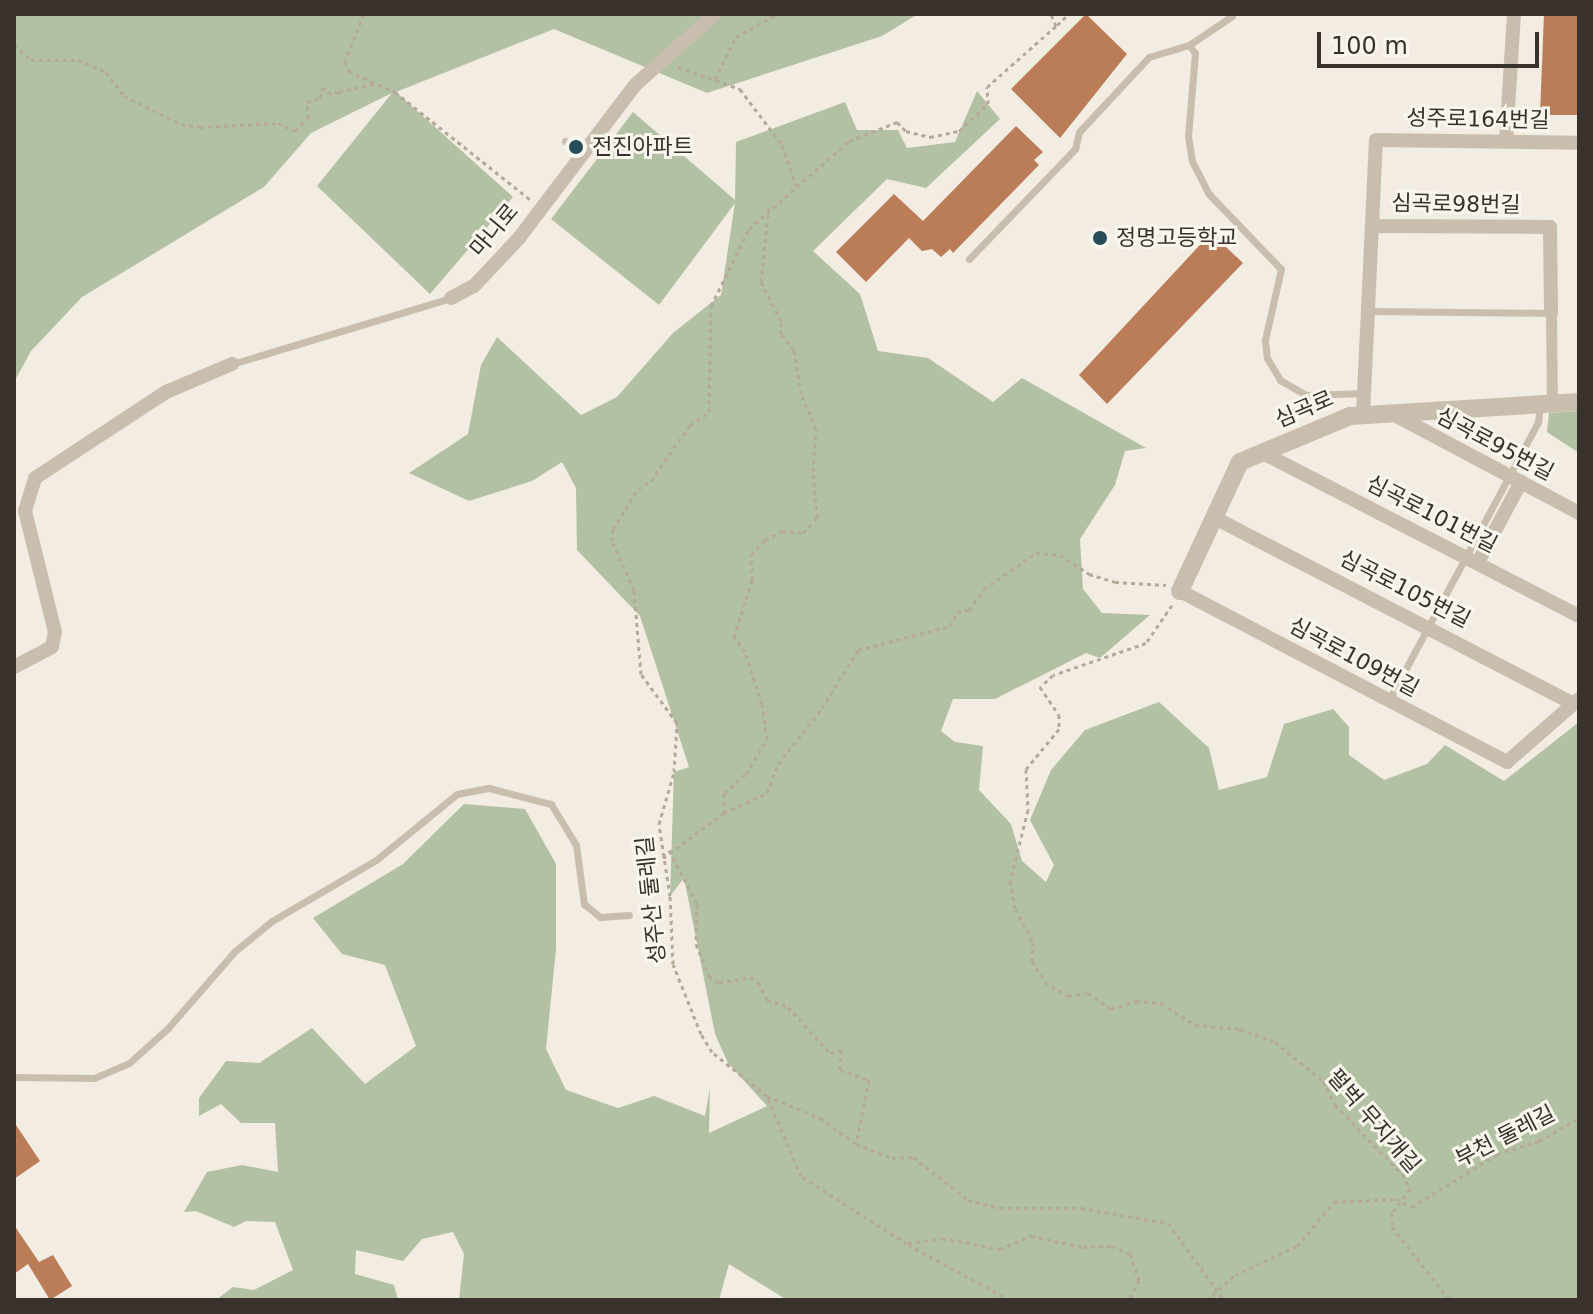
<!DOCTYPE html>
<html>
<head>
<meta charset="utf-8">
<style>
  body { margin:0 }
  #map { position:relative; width:1593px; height:1314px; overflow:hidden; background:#f2ece2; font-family:"DejaVu Sans","Noto Sans KR",sans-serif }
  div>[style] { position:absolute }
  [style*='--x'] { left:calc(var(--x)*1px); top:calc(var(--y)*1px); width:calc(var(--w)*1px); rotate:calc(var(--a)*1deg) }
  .green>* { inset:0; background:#b2c0a3 }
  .building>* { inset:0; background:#bb7d57 }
  .path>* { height:3px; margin-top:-1.5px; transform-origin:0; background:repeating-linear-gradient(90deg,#b5a999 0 4px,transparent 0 8px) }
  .service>* { height:7px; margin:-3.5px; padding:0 3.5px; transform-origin:3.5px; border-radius:3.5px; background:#c9beae }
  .pedestrian>* { height:11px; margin:-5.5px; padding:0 5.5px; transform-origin:5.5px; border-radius:5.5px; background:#c9beae }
  .minor>* { height:14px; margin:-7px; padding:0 7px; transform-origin:7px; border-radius:7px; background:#c9beae }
  .tertiary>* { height:18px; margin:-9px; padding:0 9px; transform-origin:9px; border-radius:9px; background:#c9beae }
  .dots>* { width:22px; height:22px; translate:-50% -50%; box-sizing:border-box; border:4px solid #f9f6ee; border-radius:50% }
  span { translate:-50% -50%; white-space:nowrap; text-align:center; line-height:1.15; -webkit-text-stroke:6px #f9f6ee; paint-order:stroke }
  .street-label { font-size:22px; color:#39322c }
  .poi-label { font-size:22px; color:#39322c }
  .left { translate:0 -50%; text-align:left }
  .frame { position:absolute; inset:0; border:16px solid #39322c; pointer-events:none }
  .scale { position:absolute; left:1317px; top:32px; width:222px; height:36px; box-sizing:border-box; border:4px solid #39322c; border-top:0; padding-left:10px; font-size:24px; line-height:28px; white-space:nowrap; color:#39322c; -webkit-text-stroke:6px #f9f6ee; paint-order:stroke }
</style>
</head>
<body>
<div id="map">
  <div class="green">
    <div style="clip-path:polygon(14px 14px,918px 14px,882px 36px,707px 93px,554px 29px,396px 92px,513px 197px,430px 294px,317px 186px,392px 93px,311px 133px,264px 187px,82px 297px,31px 351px,14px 382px)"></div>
    <div style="clip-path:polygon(977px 91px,1000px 119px,926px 188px,887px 179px,813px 251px,860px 294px,878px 351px,928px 358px,993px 402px,1022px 378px,1146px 448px,1125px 451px,1115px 485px,1080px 539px,1083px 589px,1102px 613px,1150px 615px,1100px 658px,1086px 653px,995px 699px,953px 699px,941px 731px,955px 742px,983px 746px,979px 790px,1011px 824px,1022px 861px,1046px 882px,1054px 865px,1030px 820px,1051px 770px,1085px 730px,1159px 702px,1209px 748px,1219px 790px,1267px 777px,1284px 724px,1333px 709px,1349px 727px,1349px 755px,1384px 780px,1427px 764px,1445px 745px,1504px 781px,1579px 722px,1579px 1300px,787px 1300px,729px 1264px,719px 1300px,459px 1300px,464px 1254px,453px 1232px,422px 1239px,403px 1261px,356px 1250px,355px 1274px,394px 1285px,398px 1300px,216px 1300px,233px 1287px,254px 1290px,293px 1270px,275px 1222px,246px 1221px,234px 1227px,196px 1211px,184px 1212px,207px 1172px,242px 1165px,278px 1172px,275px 1123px,241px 1123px,221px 1104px,199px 1116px,199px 1098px,226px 1061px,259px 1063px,312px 1028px,365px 1084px,416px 1046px,385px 965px,342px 954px,313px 918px,403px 864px,464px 804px,525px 809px,556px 864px,556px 949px,546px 1049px,566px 1090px,618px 1108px,654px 1096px,705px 1116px,710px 1088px,709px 1133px,767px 1106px,728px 1063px,715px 1034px,684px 878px,670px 896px,674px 772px,689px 767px,640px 616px,577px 550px,576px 488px,562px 462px,532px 481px,469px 501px,409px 473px,468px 434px,481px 365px,497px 337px,581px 415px,617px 397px,673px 333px,721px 295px,735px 203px,659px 305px,551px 219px,633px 112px,735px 200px,736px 142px,845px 102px,857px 130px,898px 130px,907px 148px,955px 142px)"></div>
    <div style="clip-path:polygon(1579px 411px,1579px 453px,1547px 432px,1549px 413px)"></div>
  </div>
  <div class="building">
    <div style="clip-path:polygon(1086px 14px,1127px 54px,1060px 138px,1011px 89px)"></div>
    <div style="clip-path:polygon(1544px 14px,1579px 14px,1579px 115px,1540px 115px)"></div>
    <div style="clip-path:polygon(1016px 126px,1043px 152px,1034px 160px,1039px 165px,953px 253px,950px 249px,941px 257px,932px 249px,922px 251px,909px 238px,866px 282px,836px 252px,894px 194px,923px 221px)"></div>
    <div style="clip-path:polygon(1211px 233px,1243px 263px,1107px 404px,1079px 375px)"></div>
    <div style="clip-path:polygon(14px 1122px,40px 1161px,14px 1179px)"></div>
    <div style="clip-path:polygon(14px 1225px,39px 1262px,53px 1255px,72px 1286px,50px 1300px,28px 1264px,14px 1274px)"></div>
  </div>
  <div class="path">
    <div style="--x:364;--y:14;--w:51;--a:112"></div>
    <div style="--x:345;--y:61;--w:11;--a:68"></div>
    <div style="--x:349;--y:71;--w:51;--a:24.5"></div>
    <div style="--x:395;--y:92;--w:175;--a:38.5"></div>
    <div style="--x:1057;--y:25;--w:16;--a:-43"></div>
    <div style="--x:14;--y:45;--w:23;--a:41"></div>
    <div style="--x:31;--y:60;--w:47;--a:0"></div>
    <div style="--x:78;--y:60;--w:30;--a:23"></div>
    <div style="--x:106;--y:72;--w:30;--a:53"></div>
    <div style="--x:124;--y:96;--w:64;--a:26.2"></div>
    <div style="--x:181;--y:124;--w:19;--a:9"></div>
    <div style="--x:200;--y:127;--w:78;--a:-2.9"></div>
    <div style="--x:278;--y:123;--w:19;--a:25"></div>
    <div style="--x:295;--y:131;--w:18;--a:-45"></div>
    <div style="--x:308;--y:118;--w:16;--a:-94"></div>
    <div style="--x:307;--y:102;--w:14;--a:-17"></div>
    <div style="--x:320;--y:98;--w:11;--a:-75"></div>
    <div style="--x:323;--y:87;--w:7;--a:56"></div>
    <div style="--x:327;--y:93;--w:12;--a:-5"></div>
    <div style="--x:339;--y:92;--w:40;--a:-13"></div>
    <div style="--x:678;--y:67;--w:66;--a:19.5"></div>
    <div style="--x:740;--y:89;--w:70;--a:53.1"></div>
    <div style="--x:782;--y:145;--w:43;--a:71.1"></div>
    <div style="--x:715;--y:79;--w:47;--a:-63.4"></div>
    <div style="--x:736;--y:37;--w:47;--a:-29.3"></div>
    <div style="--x:1172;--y:605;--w:46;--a:124.4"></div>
    <div style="--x:1146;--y:643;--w:98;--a:161"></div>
    <div style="--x:1053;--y:675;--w:18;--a:137"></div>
    <div style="--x:1040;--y:687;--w:34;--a:56"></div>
    <div style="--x:1059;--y:715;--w:14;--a:90"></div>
    <div style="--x:1059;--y:729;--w:52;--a:129.5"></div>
    <div style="--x:1026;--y:769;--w:41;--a:87.2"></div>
    <div style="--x:1028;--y:810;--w:73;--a:104.2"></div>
    <div style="--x:1010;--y:881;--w:28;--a:80"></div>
    <div style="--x:1015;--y:909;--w:38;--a:61"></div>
    <div style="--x:1033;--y:942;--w:19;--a:93"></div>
    <div style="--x:1032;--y:961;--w:25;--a:58"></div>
    <div style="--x:1045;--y:982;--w:27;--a:31"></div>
    <div style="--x:1068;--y:996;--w:20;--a:-9"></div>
    <div style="--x:1088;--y:993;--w:28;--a:35"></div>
    <div style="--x:1111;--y:1009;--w:26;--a:-18"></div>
    <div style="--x:1136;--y:1001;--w:25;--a:5"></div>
    <div style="--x:1161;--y:1003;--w:40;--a:32.9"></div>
    <div style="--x:1195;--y:1025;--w:45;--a:5.1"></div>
    <div style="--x:1240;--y:1029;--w:37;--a:20"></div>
    <div style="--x:1275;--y:1042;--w:62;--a:39.1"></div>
    <div style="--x:1323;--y:1081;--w:27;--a:63"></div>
    <div style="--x:1335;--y:1105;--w:96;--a:45.8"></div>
    <div style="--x:1402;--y:1174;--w:17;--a:62"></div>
    <div style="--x:1410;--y:1189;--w:30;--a:127"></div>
    <div style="--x:1392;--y:1213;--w:14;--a:90"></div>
    <div style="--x:1392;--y:1227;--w:93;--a:51.5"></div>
    <div style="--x:724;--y:813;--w:20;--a:-90"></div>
    <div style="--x:724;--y:793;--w:29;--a:-41"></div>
    <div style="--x:746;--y:774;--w:41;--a:-59"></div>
    <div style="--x:767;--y:739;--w:35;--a:-98"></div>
    <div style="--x:762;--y:704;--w:55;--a:-108.1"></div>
    <div style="--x:745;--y:652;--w:19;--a:-126"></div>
    <div style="--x:734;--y:637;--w:60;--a:-72.5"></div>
    <div style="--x:752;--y:580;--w:25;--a:-92"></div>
    <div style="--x:751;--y:555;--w:21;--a:-47"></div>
    <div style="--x:765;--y:540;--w:19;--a:-28"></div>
    <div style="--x:782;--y:531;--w:21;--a:5"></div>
    <div style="--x:803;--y:533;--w:21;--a:-47"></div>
    <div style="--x:817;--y:518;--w:47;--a:-94.9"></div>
    <div style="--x:813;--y:471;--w:42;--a:-85.9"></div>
    <div style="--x:816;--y:429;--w:38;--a:-113"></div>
    <div style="--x:801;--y:394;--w:45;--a:-99"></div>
    <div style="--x:794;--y:350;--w:21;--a:-129"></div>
    <div style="--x:781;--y:334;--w:13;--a:-90"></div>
    <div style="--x:781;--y:321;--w:44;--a:-117.1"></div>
    <div style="--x:761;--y:282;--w:75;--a:-83.9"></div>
    <div style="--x:669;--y:850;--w:61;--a:62.6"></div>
    <div style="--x:697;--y:904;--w:40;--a:91.4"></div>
    <div style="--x:696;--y:944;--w:35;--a:68"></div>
    <div style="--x:709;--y:976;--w:12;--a:35"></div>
    <div style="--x:719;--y:983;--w:32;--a:-11"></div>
    <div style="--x:750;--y:977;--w:9;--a:32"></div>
    <div style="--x:758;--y:982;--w:20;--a:63"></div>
    <div style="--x:767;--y:1000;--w:22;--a:18"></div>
    <div style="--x:788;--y:1007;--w:62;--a:47.6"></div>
    <div style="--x:830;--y:1053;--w:11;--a:-15"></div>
    <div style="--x:841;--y:1050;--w:20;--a:93"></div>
    <div style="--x:840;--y:1070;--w:31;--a:19"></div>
    <div style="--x:869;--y:1080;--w:65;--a:101.5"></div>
    <div style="--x:663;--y:858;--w:76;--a:-36.4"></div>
    <div style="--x:724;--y:813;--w:47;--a:-24.9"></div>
    <div style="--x:767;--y:793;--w:31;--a:-69"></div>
    <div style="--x:778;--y:764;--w:71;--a:-51.8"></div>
    <div style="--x:822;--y:708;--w:68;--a:-58.2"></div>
    <div style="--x:858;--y:650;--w:95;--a:-14.6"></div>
    <div style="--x:950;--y:626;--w:16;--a:-63"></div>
    <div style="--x:957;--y:612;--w:12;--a:-9"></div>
    <div style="--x:969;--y:610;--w:26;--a:-54"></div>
    <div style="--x:984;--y:589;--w:63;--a:-34.7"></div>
    <div style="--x:1036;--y:553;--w:24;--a:5"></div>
    <div style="--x:1060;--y:555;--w:35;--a:33"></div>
    <div style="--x:1089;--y:574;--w:27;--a:17"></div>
    <div style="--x:1115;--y:582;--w:51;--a:3.4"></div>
    <div style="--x:767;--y:1096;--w:57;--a:22.5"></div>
    <div style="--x:820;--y:1118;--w:44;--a:35.8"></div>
    <div style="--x:856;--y:1144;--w:39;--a:21"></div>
    <div style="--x:892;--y:1158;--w:21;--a:-3"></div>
    <div style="--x:913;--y:1157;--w:70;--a:38"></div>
    <div style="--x:968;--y:1200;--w:33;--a:14"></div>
    <div style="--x:1000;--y:1208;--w:81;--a:0"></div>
    <div style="--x:1081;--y:1208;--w:88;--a:9.8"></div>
    <div style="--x:1168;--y:1223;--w:95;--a:54"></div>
    <div style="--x:908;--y:1243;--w:34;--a:-8"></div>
    <div style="--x:942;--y:1238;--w:59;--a:10.7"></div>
    <div style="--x:1000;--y:1249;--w:34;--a:-23"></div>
    <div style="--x:1031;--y:1236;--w:53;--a:11.9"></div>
    <div style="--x:1083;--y:1247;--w:29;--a:-2"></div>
    <div style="--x:1112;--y:1246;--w:20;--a:24"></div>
    <div style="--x:1130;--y:1254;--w:28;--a:71"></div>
    <div style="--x:1139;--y:1280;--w:20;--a:117"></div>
    <div style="--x:1130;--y:1298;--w:6;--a:18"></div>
    <div style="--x:1010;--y:1300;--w:117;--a:-151.5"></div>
    <div style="--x:907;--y:1244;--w:126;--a:-147.3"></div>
    <div style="--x:801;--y:1176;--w:87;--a:-113"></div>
    <div style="--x:767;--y:1096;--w:70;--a:-141.3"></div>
    <div style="--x:712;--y:1052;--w:21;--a:-121"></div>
    <div style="--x:701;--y:1034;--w:75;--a:-111.8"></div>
    <div style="--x:673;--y:964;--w:68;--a:-92.5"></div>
    <div style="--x:670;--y:896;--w:73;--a:-98.7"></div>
    <div style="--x:659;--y:824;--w:54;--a:-73.9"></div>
    <div style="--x:674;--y:772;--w:49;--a:-86.5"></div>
    <div style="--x:677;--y:723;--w:61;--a:-126.3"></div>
    <div style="--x:641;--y:674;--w:84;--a:-94.8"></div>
    <div style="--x:634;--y:590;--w:54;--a:-114.2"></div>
    <div style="--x:612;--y:541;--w:12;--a:-85"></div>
    <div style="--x:613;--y:529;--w:47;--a:-58"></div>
    <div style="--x:638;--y:489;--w:15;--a:-32"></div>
    <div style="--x:651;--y:481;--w:68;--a:-55.1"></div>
    <div style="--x:690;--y:425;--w:23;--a:-34"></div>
    <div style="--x:709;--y:412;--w:106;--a:-88.9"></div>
    <div style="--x:711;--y:306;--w:86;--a:-63.7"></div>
    <div style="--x:749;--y:229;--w:133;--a:-41.3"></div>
    <div style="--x:849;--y:141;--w:52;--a:-21.6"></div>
    <div style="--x:897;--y:122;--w:13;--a:45"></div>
    <div style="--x:906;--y:131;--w:25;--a:14"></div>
    <div style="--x:930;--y:137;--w:30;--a:-12"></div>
    <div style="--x:959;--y:131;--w:40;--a:-43"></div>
    <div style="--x:988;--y:104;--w:17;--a:-93"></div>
    <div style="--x:987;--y:87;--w:92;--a:-41.5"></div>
    <div style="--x:1056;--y:26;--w:13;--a:-113"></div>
    <div style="--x:1207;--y:1300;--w:38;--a:-42"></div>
    <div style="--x:1235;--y:1275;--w:68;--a:-25.1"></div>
    <div style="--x:1297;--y:1246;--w:57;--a:-49.9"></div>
    <div style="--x:1334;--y:1202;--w:62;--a:-2.8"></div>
    <div style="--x:1396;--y:1199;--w:18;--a:27"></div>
    <div style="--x:1412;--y:1207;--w:100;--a:-31.9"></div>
    <div style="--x:1497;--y:1154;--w:44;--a:-17.2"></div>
    <div style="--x:1539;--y:1141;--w:46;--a:-29.9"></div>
  </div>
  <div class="service">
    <div style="--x:1232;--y:16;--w:52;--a:146"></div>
    <div style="--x:1189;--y:45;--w:10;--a:53"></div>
    <div style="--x:1195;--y:53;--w:83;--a:94.8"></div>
    <div style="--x:1188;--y:136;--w:25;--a:81"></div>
    <div style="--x:1192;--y:161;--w:36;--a:63"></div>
    <div style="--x:1208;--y:193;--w:105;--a:46.2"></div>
    <div style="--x:1281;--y:269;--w:73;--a:102.7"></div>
    <div style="--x:1265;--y:340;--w:18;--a:84"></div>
    <div style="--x:1267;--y:358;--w:26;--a:59"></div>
    <div style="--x:1280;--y:380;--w:30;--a:30"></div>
    <div style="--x:1306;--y:395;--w:58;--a:-2"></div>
    <div style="--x:565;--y:141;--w:21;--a:39"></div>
    <div style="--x:969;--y:259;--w:153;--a:-46.1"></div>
    <div style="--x:1075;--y:149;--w:17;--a:-77"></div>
    <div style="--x:1079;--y:132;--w:103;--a:-47"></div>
    <div style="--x:1149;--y:57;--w:42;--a:-16.7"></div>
    <div style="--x:1369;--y:311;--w:182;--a:0.6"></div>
    <div style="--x:232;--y:364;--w:229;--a:-16.8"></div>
    <div style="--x:1389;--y:700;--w:315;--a:-61.8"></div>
    <div style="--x:1538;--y:422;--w:16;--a:-83"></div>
    <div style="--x:14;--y:1077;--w:80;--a:0.7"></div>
    <div style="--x:94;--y:1078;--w:38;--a:-23"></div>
    <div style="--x:129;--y:1063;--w:52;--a:-41.9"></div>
    <div style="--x:168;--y:1028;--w:102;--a:-49"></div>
    <div style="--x:235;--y:951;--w:48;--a:-39"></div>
    <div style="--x:272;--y:921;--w:121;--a:-30.4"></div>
    <div style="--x:376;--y:860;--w:104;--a:-39.2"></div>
    <div style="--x:457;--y:794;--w:33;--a:-11"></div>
    <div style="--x:489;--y:788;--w:64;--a:14.5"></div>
    <div style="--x:551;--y:804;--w:48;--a:58.6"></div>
    <div style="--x:576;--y:845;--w:60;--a:82.3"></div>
    <div style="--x:584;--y:904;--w:21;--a:39"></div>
    <div style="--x:600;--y:917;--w:29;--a:-4"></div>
  </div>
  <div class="pedestrian">
    <div style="--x:1551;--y:313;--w:91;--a:89.4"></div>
  </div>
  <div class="minor">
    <div style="--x:1506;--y:141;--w:127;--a:-86.4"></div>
    <div style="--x:1372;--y:226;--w:178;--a:0.3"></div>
    <div style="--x:1550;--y:227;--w:86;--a:89.3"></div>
    <div style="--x:451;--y:298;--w:26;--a:-28"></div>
    <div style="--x:474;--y:286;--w:66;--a:-46.8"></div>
    <div style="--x:519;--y:238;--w:192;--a:-52.8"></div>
    <div style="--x:635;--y:85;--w:107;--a:-41.6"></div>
    <div style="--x:1391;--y:413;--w:213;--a:28"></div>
    <div style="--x:1363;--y:415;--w:275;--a:-87.3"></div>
    <div style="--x:1376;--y:140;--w:203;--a:0.8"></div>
    <div style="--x:1263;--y:453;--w:356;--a:27.3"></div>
    <div style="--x:1215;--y:518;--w:404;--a:27.4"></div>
    <div style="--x:1478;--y:562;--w:91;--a:-61.7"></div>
    <div style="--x:1180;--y:591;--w:369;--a:27.6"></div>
    <div style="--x:1507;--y:762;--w:96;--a:-41.2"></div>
    <div style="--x:14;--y:667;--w:43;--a:-27.8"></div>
    <div style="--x:52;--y:647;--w:15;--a:-79"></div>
    <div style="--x:55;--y:632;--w:125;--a:-103.9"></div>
    <div style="--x:25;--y:511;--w:34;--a:-73"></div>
    <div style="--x:35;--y:478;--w:157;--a:-33.3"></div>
    <div style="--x:166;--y:392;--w:72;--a:-23"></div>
  </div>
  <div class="tertiary">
    <div style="--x:1180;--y:591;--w:142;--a:-65.1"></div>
    <div style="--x:1240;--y:462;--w:119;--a:-22.7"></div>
    <div style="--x:1350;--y:416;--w:229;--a:-3.5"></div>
  </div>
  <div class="dots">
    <div style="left:576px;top:147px;background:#254c57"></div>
    <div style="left:1100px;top:238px;background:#254c57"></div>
  </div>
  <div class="street-label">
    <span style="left:1478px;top:119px;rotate:1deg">성주로164번길</span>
    <span style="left:1456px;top:204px;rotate:1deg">심곡로98번길</span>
    <span style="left:494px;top:230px;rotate:-50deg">마니로</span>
    <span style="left:1304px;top:409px;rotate:-23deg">심곡로</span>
    <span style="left:1495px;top:444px;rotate:28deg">심곡로95번길</span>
    <span style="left:1432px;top:514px;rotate:27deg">심곡로101번길</span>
    <span style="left:1405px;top:589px;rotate:27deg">심곡로105번길</span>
    <span style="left:1354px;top:657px;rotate:28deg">심곡로109번길</span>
    <span style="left:651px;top:900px;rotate:-96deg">성주산 둘레길</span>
    <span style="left:1374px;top:1121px;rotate:49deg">펄벅 무지개길</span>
    <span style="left:1505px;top:1136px;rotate:-27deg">부천 둘레길</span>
  </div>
  <div class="poi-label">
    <span class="left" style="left:592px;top:147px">전진아파트</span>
    <span class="left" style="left:1116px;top:238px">정명고등학교</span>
  </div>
  <div class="frame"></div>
  <div class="scale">100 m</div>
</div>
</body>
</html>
